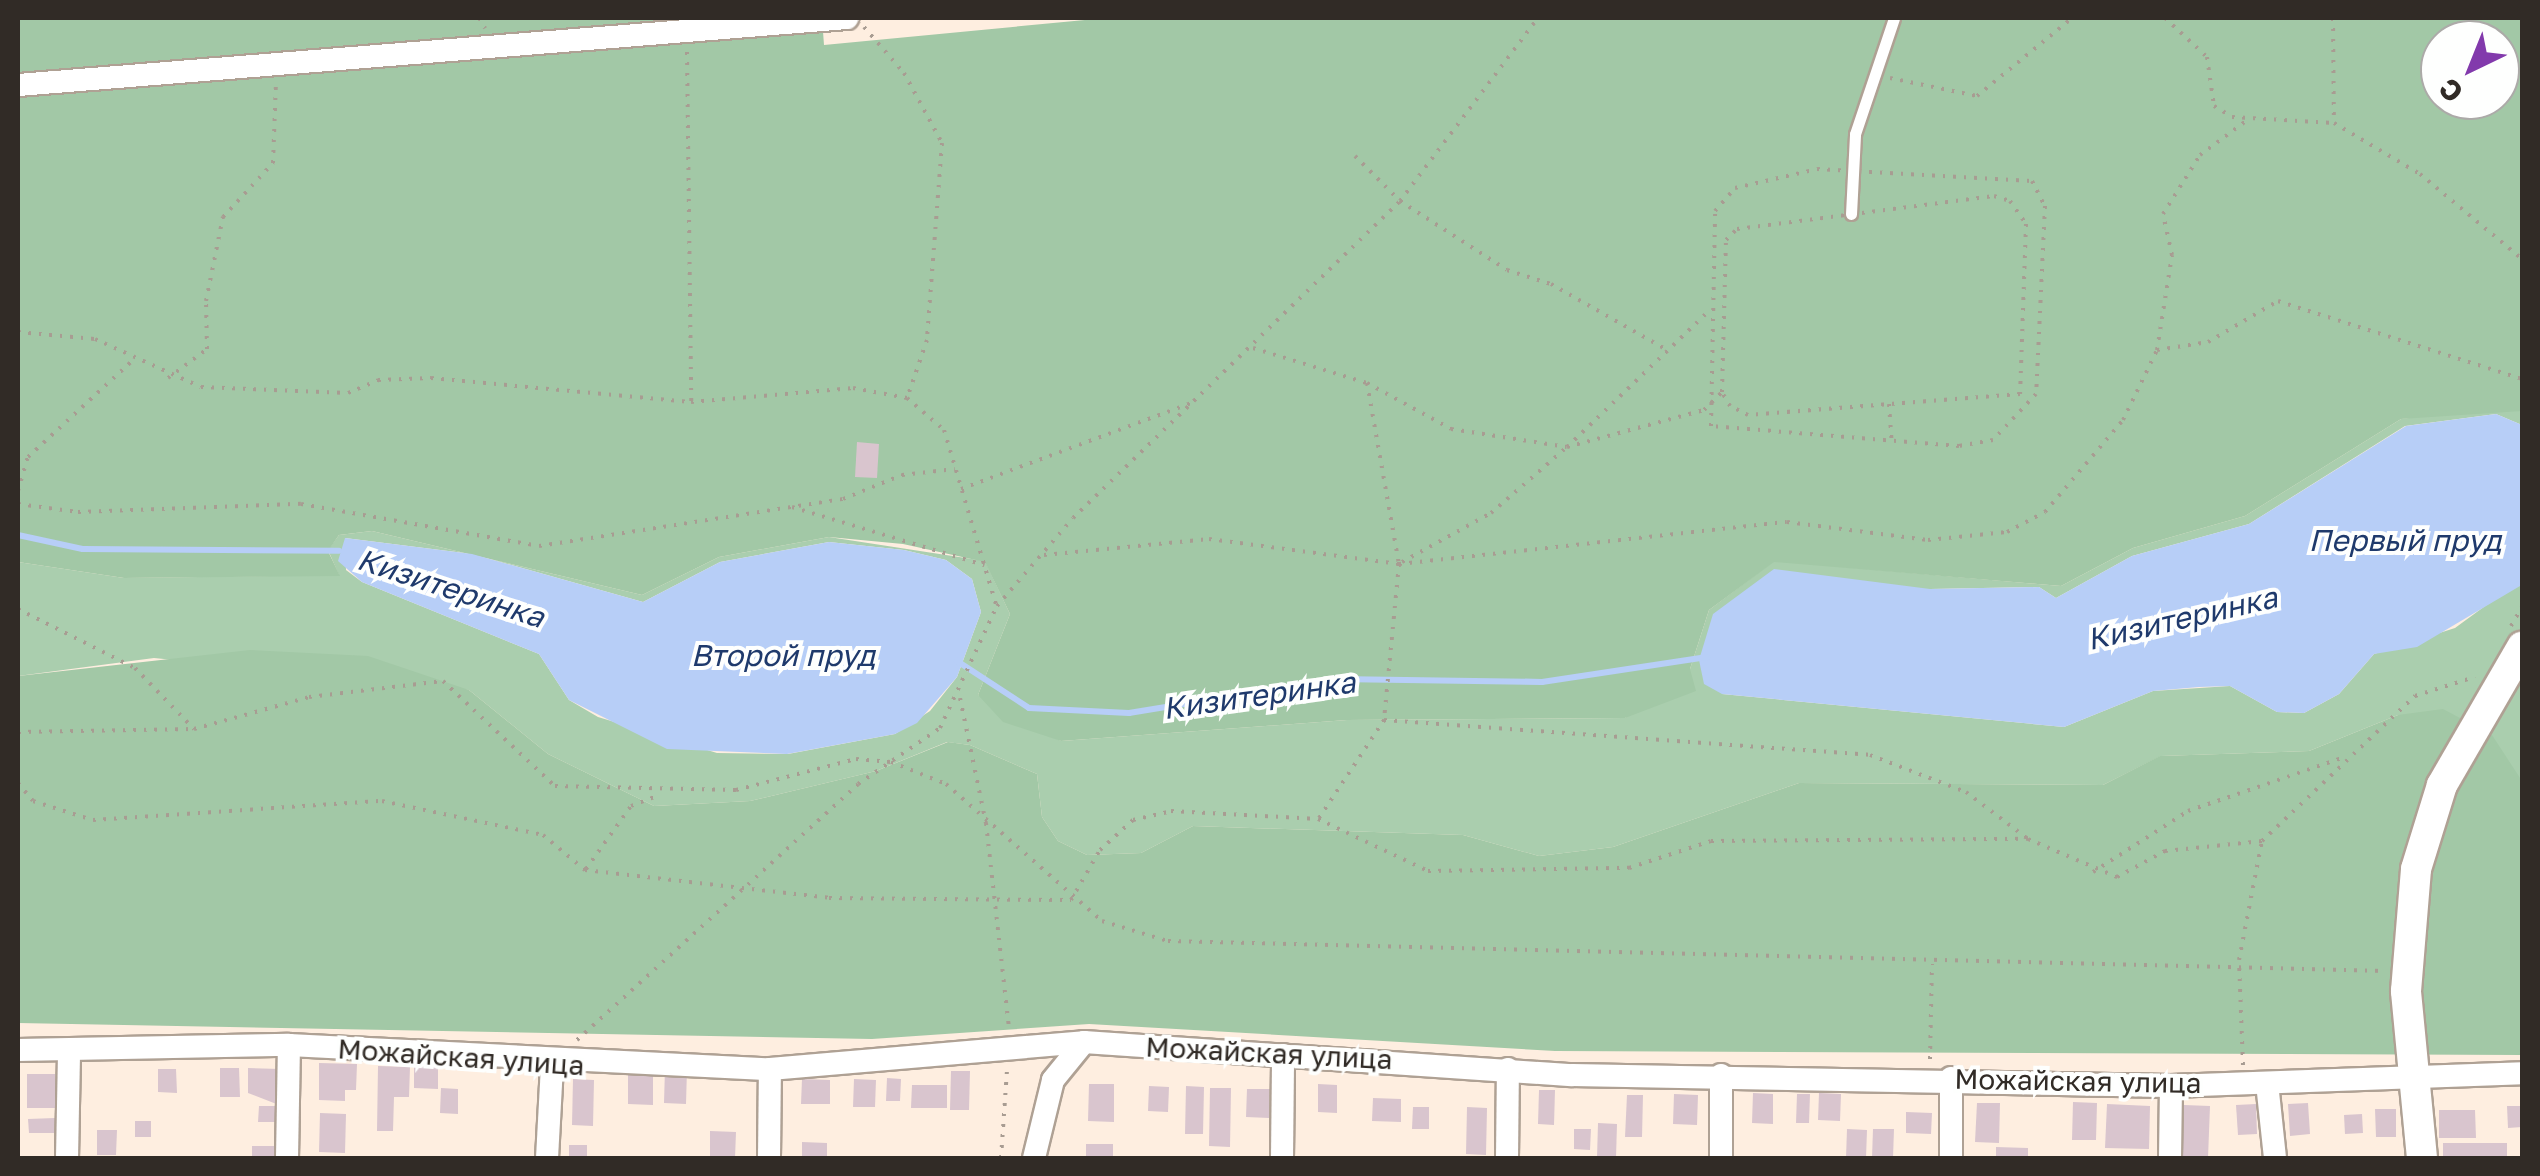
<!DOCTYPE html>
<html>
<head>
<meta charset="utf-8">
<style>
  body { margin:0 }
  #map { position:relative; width:2540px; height:1176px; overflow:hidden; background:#feeee0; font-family:"Golos Text",sans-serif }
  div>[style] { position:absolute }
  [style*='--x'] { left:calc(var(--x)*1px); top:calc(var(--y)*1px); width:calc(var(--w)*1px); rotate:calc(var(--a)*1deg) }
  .green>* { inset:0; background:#aaceae }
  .forest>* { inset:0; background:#a2c8a6 }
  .water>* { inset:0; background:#b7cef7 }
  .stream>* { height:6px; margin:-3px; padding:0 3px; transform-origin:3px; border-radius:3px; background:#b7cef7 }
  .building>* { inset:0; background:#d9c5ce }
  .path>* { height:4px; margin-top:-2px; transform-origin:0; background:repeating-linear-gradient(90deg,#a89c92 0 2.5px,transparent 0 10.5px) }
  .roads { filter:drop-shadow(2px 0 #afa194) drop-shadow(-2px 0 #afa194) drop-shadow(0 2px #afa194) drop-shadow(0 -2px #afa194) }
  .lane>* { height:11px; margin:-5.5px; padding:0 5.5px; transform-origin:5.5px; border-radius:5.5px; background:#fff }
  .street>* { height:22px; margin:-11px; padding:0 11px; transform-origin:11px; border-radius:11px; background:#fff }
  .secondary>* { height:30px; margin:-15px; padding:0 15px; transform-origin:15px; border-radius:15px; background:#fff }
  span { translate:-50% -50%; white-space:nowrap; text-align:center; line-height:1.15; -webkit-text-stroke:8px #fefffe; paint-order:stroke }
  .street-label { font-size:28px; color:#312b26 }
  .water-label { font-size:30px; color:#1f3a6c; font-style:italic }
  .frame { position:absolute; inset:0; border:20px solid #312b26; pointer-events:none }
  .north { position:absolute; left:2420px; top:20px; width:100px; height:100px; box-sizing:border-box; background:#fefffe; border:2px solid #acaaa8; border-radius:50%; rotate:223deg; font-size:28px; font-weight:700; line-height:40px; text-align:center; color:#312b26 }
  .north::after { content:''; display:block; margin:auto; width:35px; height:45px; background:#823aac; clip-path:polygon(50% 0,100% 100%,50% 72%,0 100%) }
</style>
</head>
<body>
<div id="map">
  <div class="green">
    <div style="clip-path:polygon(evenodd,2496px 407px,2522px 411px,2522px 425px,2496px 414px,2405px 426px,2249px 524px,2132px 556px,2056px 598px,2039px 587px,1930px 589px,1722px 694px,2064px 727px,2153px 691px,2230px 686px,2277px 712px,2304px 713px,2339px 694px,2374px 654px,2455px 628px,2522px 579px,2522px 781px,2398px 715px,2309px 751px,2161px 756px,2103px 785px,1799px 783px,1613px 847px,1539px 856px,1463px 835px,1193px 826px,1141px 853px,1087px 855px,1058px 841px,1042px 817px,1037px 774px,970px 745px,947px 742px,876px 771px,750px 801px,654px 806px,548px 754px,469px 690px,154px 658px,18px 676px,18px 562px,124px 578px,339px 575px,328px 550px,339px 535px,372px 531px,642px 595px,719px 557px,829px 537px,985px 561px,1010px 614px,978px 695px,1061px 741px,1347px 720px,1625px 718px,1690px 669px,1709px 610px,1774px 561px,2061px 586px,2133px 548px,2245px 516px,2401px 419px,2496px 407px,345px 538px,472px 554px,643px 602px,720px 562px,829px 542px,904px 550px,946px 560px,972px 579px,981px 612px,957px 677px,930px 711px,895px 734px,788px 754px,717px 753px,598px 717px,569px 700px,539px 654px,362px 582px,346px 570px,345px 538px)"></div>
  </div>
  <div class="forest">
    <div style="clip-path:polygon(evenodd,18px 18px,822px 18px,824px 45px,1106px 18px,2522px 18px,2522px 411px,2401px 419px,2245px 516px,2133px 548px,2061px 586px,1774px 562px,1709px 610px,1690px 669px,1696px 691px,1625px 718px,1347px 720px,1061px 741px,1003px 722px,978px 695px,1010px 614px,985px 562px,903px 544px,829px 537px,719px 557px,642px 595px,372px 531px,339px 535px,328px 551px,340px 576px,124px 578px,18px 562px,18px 18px,2440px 40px,2500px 40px,2500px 100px,2440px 100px,2440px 40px)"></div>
    <div style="clip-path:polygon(250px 650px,368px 656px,469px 690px,548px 754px,654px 806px,750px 801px,876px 771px,948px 742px,970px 745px,1037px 774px,1042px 817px,1058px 841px,1087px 855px,1141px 853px,1193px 826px,1463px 835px,1539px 856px,1613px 847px,1799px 783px,2103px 785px,2160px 756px,2309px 751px,2398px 715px,2443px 709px,2492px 735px,2522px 781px,2522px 1055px,1555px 1051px,1089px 1024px,872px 1039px,18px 1023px,18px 676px)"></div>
  </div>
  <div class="water">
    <div style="clip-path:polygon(2496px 414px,2522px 425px,2520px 586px,2417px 647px,2374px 654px,2339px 694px,2304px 713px,2277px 712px,2230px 686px,2199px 687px,2153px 691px,2064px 727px,1722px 694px,1704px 684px,1699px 660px,1713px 614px,1774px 569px,1930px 589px,2039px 587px,2056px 598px,2132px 556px,2249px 524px,2406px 426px)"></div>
    <div style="clip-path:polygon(345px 538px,472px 554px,643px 602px,720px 562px,829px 542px,904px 550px,946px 560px,972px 579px,981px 612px,957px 677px,917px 723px,895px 734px,787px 754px,667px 749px,569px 700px,539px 654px,362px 582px,338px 561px)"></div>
  </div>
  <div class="stream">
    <div style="--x:18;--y:535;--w:66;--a:12.2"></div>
    <div style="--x:83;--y:549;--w:256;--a:0.4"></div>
    <div style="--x:957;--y:661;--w:86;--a:33.1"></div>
    <div style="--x:1029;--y:708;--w:100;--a:2.9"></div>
    <div style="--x:1129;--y:713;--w:210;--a:-9.3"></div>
    <div style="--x:1336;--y:679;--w:206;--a:0.8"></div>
    <div style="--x:1542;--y:682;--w:167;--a:-8.6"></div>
  </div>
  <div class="building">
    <div style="clip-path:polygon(857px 442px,879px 444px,877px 478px,855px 477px)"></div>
    <div style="clip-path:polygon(319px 1063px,357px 1064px,356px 1090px,345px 1090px,345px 1101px,319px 1100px)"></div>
    <div style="clip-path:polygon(378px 1066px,410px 1067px,409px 1097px,394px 1097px,393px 1131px,377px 1131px)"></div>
    <div style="clip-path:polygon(414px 1066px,438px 1067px,438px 1089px,414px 1088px)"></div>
    <div style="clip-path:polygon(220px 1068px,239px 1068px,240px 1097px,220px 1097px)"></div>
    <div style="clip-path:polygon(248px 1068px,280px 1069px,279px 1105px,248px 1093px)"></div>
    <div style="clip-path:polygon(665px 1068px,687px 1069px,686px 1104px,664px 1103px)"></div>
    <div style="clip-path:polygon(158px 1069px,176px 1069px,177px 1093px,158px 1092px)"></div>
    <div style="clip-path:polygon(951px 1071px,970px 1071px,969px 1110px,950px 1110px)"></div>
    <div style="clip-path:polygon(27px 1074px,55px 1074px,55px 1108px,27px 1108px)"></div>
    <div style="clip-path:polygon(628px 1074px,653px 1074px,653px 1105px,628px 1104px)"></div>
    <div style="clip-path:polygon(887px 1078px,901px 1079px,900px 1101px,886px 1101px)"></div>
    <div style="clip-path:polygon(573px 1079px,594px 1080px,593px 1126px,572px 1125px)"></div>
    <div style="clip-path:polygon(802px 1079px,830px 1080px,830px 1104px,801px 1104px)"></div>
    <div style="clip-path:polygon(854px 1079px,876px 1080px,875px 1107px,853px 1107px)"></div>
    <div style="clip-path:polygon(1089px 1084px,1114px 1084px,1114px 1122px,1088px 1121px)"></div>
    <div style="clip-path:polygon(1318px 1084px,1337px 1085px,1337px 1113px,1318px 1112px)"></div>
    <div style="clip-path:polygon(912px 1085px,947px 1085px,947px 1108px,911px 1108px)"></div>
    <div style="clip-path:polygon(1149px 1086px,1169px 1087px,1168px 1112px,1148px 1111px)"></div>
    <div style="clip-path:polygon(1186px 1086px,1204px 1087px,1203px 1134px,1185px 1134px)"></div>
    <div style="clip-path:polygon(441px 1088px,458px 1089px,458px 1114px,440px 1113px)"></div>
    <div style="clip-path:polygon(1210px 1088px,1231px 1088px,1230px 1147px,1209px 1146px)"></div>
    <div style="clip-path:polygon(1247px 1089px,1270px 1089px,1269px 1118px,1246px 1117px)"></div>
    <div style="clip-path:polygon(1539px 1090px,1555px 1090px,1554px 1125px,1538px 1124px)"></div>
    <div style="clip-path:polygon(1753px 1093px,1773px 1094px,1773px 1124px,1752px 1123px)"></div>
    <div style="clip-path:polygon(1819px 1093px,1841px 1094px,1840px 1121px,1818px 1120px)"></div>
    <div style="clip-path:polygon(1674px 1094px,1698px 1095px,1697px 1125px,1673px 1124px)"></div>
    <div style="clip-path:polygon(1797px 1094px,1810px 1094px,1809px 1123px,1796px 1123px)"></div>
    <div style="clip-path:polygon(1627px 1095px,1643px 1095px,1642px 1137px,1625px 1137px)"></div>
    <div style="clip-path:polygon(1373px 1098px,1401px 1099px,1401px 1122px,1372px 1121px)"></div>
    <div style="clip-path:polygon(2073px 1102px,2097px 1103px,2096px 1140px,2072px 1140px)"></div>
    <div style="clip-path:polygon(1977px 1103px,2000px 1103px,1999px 1143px,1975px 1142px)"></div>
    <div style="clip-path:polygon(2308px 1103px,2310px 1134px,2290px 1136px,2288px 1104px)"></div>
    <div style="clip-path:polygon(2107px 1104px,2150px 1106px,2149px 1149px,2105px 1148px)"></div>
    <div style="clip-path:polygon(2256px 1104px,2257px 1134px,2238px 1135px,2236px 1105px)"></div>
    <div style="clip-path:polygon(2184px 1105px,2210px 1106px,2208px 1158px,2182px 1158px)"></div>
    <div style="clip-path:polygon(259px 1106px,278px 1106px,278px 1122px,258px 1122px)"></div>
    <div style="clip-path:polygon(2507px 1106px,2522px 1106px,2522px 1127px,2508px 1128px)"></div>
    <div style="clip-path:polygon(1413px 1107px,1429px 1107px,1429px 1129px,1412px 1129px)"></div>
    <div style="clip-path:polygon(1467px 1107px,1487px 1108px,1486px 1155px,1466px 1154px)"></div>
    <div style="clip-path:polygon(2375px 1109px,2396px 1109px,2396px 1137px,2376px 1137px)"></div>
    <div style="clip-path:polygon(2439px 1110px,2475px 1110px,2476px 1138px,2439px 1138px)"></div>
    <div style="clip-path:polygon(1906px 1112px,1932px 1113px,1931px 1134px,1906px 1133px)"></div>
    <div style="clip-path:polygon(320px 1113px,346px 1114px,345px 1153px,319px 1152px)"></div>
    <div style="clip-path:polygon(2362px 1114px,2363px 1133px,2345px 1134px,2344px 1115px)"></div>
    <div style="clip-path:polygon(55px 1118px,55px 1133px,29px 1133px,28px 1119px)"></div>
    <div style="clip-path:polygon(135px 1121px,151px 1121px,151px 1137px,135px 1137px)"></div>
    <div style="clip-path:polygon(1598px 1123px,1617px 1124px,1616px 1158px,1597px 1158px)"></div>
    <div style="clip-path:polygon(1574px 1129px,1591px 1129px,1590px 1150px,1574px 1149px)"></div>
    <div style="clip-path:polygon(1847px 1129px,1867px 1130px,1866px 1158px,1846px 1158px)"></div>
    <div style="clip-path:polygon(1873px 1129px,1894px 1129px,1893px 1158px,1872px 1158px)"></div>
    <div style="clip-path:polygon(97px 1130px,117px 1130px,116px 1155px,97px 1155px)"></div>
    <div style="clip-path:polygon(710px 1131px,736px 1132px,735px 1158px,710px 1158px)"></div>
    <div style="clip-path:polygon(802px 1142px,827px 1143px,827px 1158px,802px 1158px)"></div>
    <div style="clip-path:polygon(2443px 1143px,2507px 1143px,2507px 1158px,2443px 1158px)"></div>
    <div style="clip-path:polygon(1086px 1144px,1113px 1144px,1113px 1158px,1086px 1158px)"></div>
    <div style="clip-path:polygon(569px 1145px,587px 1145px,587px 1158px,569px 1158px)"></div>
    <div style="clip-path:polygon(252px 1146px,278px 1146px,278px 1157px,252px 1157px)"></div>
    <div style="clip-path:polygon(1996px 1147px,2028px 1148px,2028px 1158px,1996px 1158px)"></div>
  </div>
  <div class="path">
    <div style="--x:479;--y:18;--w:12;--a:59"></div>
    <div style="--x:2165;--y:18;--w:57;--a:42.9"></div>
    <div style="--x:2207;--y:57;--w:49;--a:81.9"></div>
    <div style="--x:2214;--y:106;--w:21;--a:31"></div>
    <div style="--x:2232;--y:117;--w:102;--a:3.4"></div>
    <div style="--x:2334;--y:123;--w:100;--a:30.7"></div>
    <div style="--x:2420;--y:174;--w:133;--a:39.8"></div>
    <div style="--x:2333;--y:18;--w:105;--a:89.5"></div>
    <div style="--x:864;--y:27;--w:61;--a:49"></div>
    <div style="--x:904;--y:73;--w:80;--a:61.5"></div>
    <div style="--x:942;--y:143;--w:198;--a:94.4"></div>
    <div style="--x:927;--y:340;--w:61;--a:109"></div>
    <div style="--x:687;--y:52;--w:350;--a:89.3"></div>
    <div style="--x:1890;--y:78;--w:89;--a:11.7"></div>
    <div style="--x:1977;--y:96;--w:123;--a:-39.4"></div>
    <div style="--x:1355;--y:156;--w:64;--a:45"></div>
    <div style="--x:1400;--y:201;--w:127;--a:32.8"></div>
    <div style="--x:1507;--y:270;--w:46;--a:17.7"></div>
    <div style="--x:1551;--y:284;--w:133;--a:29.6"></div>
    <div style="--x:1817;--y:169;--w:215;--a:3.2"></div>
    <div style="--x:2032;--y:181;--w:28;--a:63"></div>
    <div style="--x:2045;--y:206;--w:188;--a:92.7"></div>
    <div style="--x:2036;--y:394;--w:63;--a:133.1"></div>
    <div style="--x:1993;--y:440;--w:35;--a:170"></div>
    <div style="--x:1959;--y:446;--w:249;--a:-175.4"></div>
    <div style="--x:1711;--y:426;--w:215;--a:-88.9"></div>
    <div style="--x:1715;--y:211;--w:30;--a:-49"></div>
    <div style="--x:1735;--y:188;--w:84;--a:-13"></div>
    <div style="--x:1994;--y:196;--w:17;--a:17"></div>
    <div style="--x:2010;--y:201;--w:28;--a:55"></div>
    <div style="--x:2026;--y:224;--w:170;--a:92"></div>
    <div style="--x:2020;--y:394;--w:273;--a:175.6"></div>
    <div style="--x:1748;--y:415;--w:20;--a:-153"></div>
    <div style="--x:1730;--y:406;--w:16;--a:-120"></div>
    <div style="--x:1722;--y:392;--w:152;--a:-88.5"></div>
    <div style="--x:1726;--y:240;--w:16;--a:-45"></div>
    <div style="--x:1737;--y:229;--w:259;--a:-7.3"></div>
    <div style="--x:18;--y:332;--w:77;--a:5.2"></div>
    <div style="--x:95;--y:339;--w:116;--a:24.4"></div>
    <div style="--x:201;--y:387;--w:147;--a:2.3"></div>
    <div style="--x:348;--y:393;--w:33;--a:-23"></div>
    <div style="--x:378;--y:380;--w:53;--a:-2.2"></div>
    <div style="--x:431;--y:378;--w:261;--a:5.3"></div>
    <div style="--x:691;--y:402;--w:163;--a:-4.9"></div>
    <div style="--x:853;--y:388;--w:55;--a:10.5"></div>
    <div style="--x:907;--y:398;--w:49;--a:40.9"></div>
    <div style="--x:944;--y:430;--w:182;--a:73.4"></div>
    <div style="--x:1253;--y:348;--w:119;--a:17.1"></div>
    <div style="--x:1367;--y:383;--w:96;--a:28.7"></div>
    <div style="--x:1451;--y:429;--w:117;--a:8.8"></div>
    <div style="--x:1567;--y:447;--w:198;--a:-43.8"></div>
    <div style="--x:2157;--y:350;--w:52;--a:-8.9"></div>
    <div style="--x:2208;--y:342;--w:81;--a:-30.4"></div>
    <div style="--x:2278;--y:301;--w:256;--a:17.7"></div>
    <div style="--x:168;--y:378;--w:49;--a:-36.6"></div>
    <div style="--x:207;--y:349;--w:48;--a:-91.2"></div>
    <div style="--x:206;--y:301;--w:86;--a:-78.6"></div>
    <div style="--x:223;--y:217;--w:74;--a:-47.2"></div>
    <div style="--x:273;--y:163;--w:80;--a:-87.9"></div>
    <div style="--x:1367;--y:383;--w:184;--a:80"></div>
    <div style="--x:1399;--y:564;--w:157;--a:95.5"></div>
    <div style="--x:1889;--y:404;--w:39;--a:86"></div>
    <div style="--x:961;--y:489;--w:249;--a:-20.5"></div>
    <div style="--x:18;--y:491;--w:35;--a:-74"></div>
    <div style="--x:28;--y:457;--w:143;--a:-42.7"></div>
    <div style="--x:18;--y:504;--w:61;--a:7.6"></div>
    <div style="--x:78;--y:512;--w:223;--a:-2.1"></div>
    <div style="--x:301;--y:504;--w:242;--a:10"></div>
    <div style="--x:539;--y:546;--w:308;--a:-8.8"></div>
    <div style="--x:843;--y:499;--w:64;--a:-22.1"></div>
    <div style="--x:902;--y:475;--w:53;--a:-6.5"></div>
    <div style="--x:792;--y:507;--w:201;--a:16.8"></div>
    <div style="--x:1044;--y:555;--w:166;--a:-5.5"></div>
    <div style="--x:1209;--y:539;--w:192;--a:7.5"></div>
    <div style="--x:1399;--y:564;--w:390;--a:-6.2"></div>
    <div style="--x:1787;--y:522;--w:142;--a:7.3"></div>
    <div style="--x:1928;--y:540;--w:79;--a:-5.8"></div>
    <div style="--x:2007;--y:532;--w:43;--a:-27.8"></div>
    <div style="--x:2045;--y:512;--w:121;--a:-49.7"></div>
    <div style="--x:2123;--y:420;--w:78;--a:-64.1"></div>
    <div style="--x:2157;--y:350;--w:96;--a:-81"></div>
    <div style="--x:2172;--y:255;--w:42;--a:-102.4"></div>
    <div style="--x:2163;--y:214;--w:70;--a:-57.9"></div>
    <div style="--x:2200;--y:155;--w:62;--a:-36.5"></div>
    <div style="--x:1402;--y:562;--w:102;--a:-28.8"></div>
    <div style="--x:1491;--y:513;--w:101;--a:-41"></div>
    <div style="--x:1567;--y:447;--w:142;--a:-15.1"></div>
    <div style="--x:1704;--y:410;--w:25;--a:-45"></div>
    <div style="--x:18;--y:609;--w:131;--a:26.8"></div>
    <div style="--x:135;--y:668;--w:85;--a:46"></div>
    <div style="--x:194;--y:729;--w:119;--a:-15.5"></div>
    <div style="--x:309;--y:697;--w:135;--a:-6.8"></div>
    <div style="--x:443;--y:681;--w:154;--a:43.2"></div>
    <div style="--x:555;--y:786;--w:181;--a:1.3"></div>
    <div style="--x:736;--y:790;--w:124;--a:-14.5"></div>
    <div style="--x:856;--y:759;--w:35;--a:5"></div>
    <div style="--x:891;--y:762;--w:59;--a:21.8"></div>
    <div style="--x:946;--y:784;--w:208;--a:41.3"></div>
    <div style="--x:1102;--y:921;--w:69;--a:16.9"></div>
    <div style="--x:1168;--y:941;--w:1217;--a:1.41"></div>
    <div style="--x:2511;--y:626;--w:22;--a:-60"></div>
    <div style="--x:960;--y:698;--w:128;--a:78.3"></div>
    <div style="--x:986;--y:823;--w:207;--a:83.6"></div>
    <div style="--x:18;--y:732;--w:176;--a:-1"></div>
    <div style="--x:18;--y:783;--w:23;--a:50"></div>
    <div style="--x:33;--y:801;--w:63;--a:17.6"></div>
    <div style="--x:93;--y:820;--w:290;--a:-3.8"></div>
    <div style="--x:382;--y:801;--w:165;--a:11.9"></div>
    <div style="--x:543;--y:835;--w:55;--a:39.8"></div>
    <div style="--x:585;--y:870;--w:246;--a:6.5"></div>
    <div style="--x:829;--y:898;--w:242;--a:0.5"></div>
    <div style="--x:1071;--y:900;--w:58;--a:-59.9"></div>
    <div style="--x:1100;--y:850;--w:45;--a:-42.3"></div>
    <div style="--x:1133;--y:820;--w:39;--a:-13"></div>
    <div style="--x:1171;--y:811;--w:147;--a:3.1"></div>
    <div style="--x:1318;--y:819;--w:122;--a:25.3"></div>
    <div style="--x:1428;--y:871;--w:201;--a:-0.9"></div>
    <div style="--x:1629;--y:868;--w:86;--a:-18.2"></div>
    <div style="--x:1711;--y:841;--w:317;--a:-0.4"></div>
    <div style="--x:2028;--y:839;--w:97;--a:23.1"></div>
    <div style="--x:2117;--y:877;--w:55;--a:-28.4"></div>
    <div style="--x:2165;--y:851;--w:98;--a:-5.9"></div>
    <div style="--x:1319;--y:818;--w:118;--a:-56.4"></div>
    <div style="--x:1384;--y:720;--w:487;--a:4.1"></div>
    <div style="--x:1870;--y:755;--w:103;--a:21.1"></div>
    <div style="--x:1966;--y:792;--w:78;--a:37.2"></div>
    <div style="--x:586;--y:869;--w:77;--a:-54.5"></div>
    <div style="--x:631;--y:806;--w:28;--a:-21"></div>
    <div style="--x:2093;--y:872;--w:113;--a:-32.7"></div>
    <div style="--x:2188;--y:811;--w:163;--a:-19"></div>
    <div style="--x:577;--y:1040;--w:380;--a:-42.3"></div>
    <div style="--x:858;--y:784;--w:99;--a:-34.3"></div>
    <div style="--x:940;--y:728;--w:135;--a:-65"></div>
    <div style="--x:997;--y:606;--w:116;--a:-49.2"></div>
    <div style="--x:1073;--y:518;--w:455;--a:-44.1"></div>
    <div style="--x:1400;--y:201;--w:229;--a:-53"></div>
    <div style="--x:1930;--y:1059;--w:95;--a:-88.8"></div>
    <div style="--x:2243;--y:1065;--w:105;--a:-92.2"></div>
    <div style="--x:2239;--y:960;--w:121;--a:-79.1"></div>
    <div style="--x:2262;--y:841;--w:211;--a:-43.5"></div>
    <div style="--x:2415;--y:696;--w:63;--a:-17.6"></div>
    <div style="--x:1001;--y:1158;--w:89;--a:-86.1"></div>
  </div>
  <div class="roads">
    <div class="lane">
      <div style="--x:1851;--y:214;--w:80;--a:-87.1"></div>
      <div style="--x:1855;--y:134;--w:122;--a:-71.4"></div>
    </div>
    <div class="street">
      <div style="--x:18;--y:85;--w:832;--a:-4.62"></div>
      <div style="--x:18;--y:1050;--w:271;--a:-1.1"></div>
      <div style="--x:289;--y:1045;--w:482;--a:2.9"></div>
      <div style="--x:770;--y:1069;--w:315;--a:-4.9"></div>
      <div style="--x:1084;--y:1042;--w:489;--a:3.9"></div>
      <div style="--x:1572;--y:1075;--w:599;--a:1.05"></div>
      <div style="--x:2171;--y:1086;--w:351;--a:-2.1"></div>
      <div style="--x:1721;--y:1075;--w:83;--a:90"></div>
      <div style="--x:2267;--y:1083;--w:75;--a:83.9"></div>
      <div style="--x:67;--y:1158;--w:105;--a:-88.9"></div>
      <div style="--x:287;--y:1158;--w:113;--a:-89"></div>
      <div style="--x:547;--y:1158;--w:93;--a:-86.9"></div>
      <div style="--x:769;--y:1158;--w:89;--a:-89.4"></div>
      <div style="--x:1034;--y:1158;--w:80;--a:-76.3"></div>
      <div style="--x:1053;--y:1080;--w:49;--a:-50.8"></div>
      <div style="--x:1282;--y:1158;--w:103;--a:-89.4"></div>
      <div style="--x:1507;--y:1158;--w:89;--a:-89.4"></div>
      <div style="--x:1951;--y:1158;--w:80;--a:-90"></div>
      <div style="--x:2170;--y:1158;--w:72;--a:-89.2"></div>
    </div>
    <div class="secondary">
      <div style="--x:2422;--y:1158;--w:168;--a:-95.5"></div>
      <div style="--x:2406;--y:991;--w:122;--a:-85.3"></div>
      <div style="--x:2416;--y:869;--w:88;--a:-72.8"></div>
      <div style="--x:2442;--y:785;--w:160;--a:-59.9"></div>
    </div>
  </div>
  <div class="street-label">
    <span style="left:1269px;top:1053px;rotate:3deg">Можайская улица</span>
    <span style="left:461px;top:1057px;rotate:4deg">Можайская улица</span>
    <span style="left:2078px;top:1081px;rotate:1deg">Можайская улица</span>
  </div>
  <div class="water-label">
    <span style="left:2405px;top:540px">Первый пруд</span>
    <span style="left:451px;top:588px;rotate:18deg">Кизитеринка</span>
    <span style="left:2182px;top:618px;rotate:-13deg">Кизитеринка</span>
    <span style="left:783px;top:655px">Второй пруд</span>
    <span style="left:1259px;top:695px;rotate:-8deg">Кизитеринка</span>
  </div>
  <div class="frame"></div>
  <div class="north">С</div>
</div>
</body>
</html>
